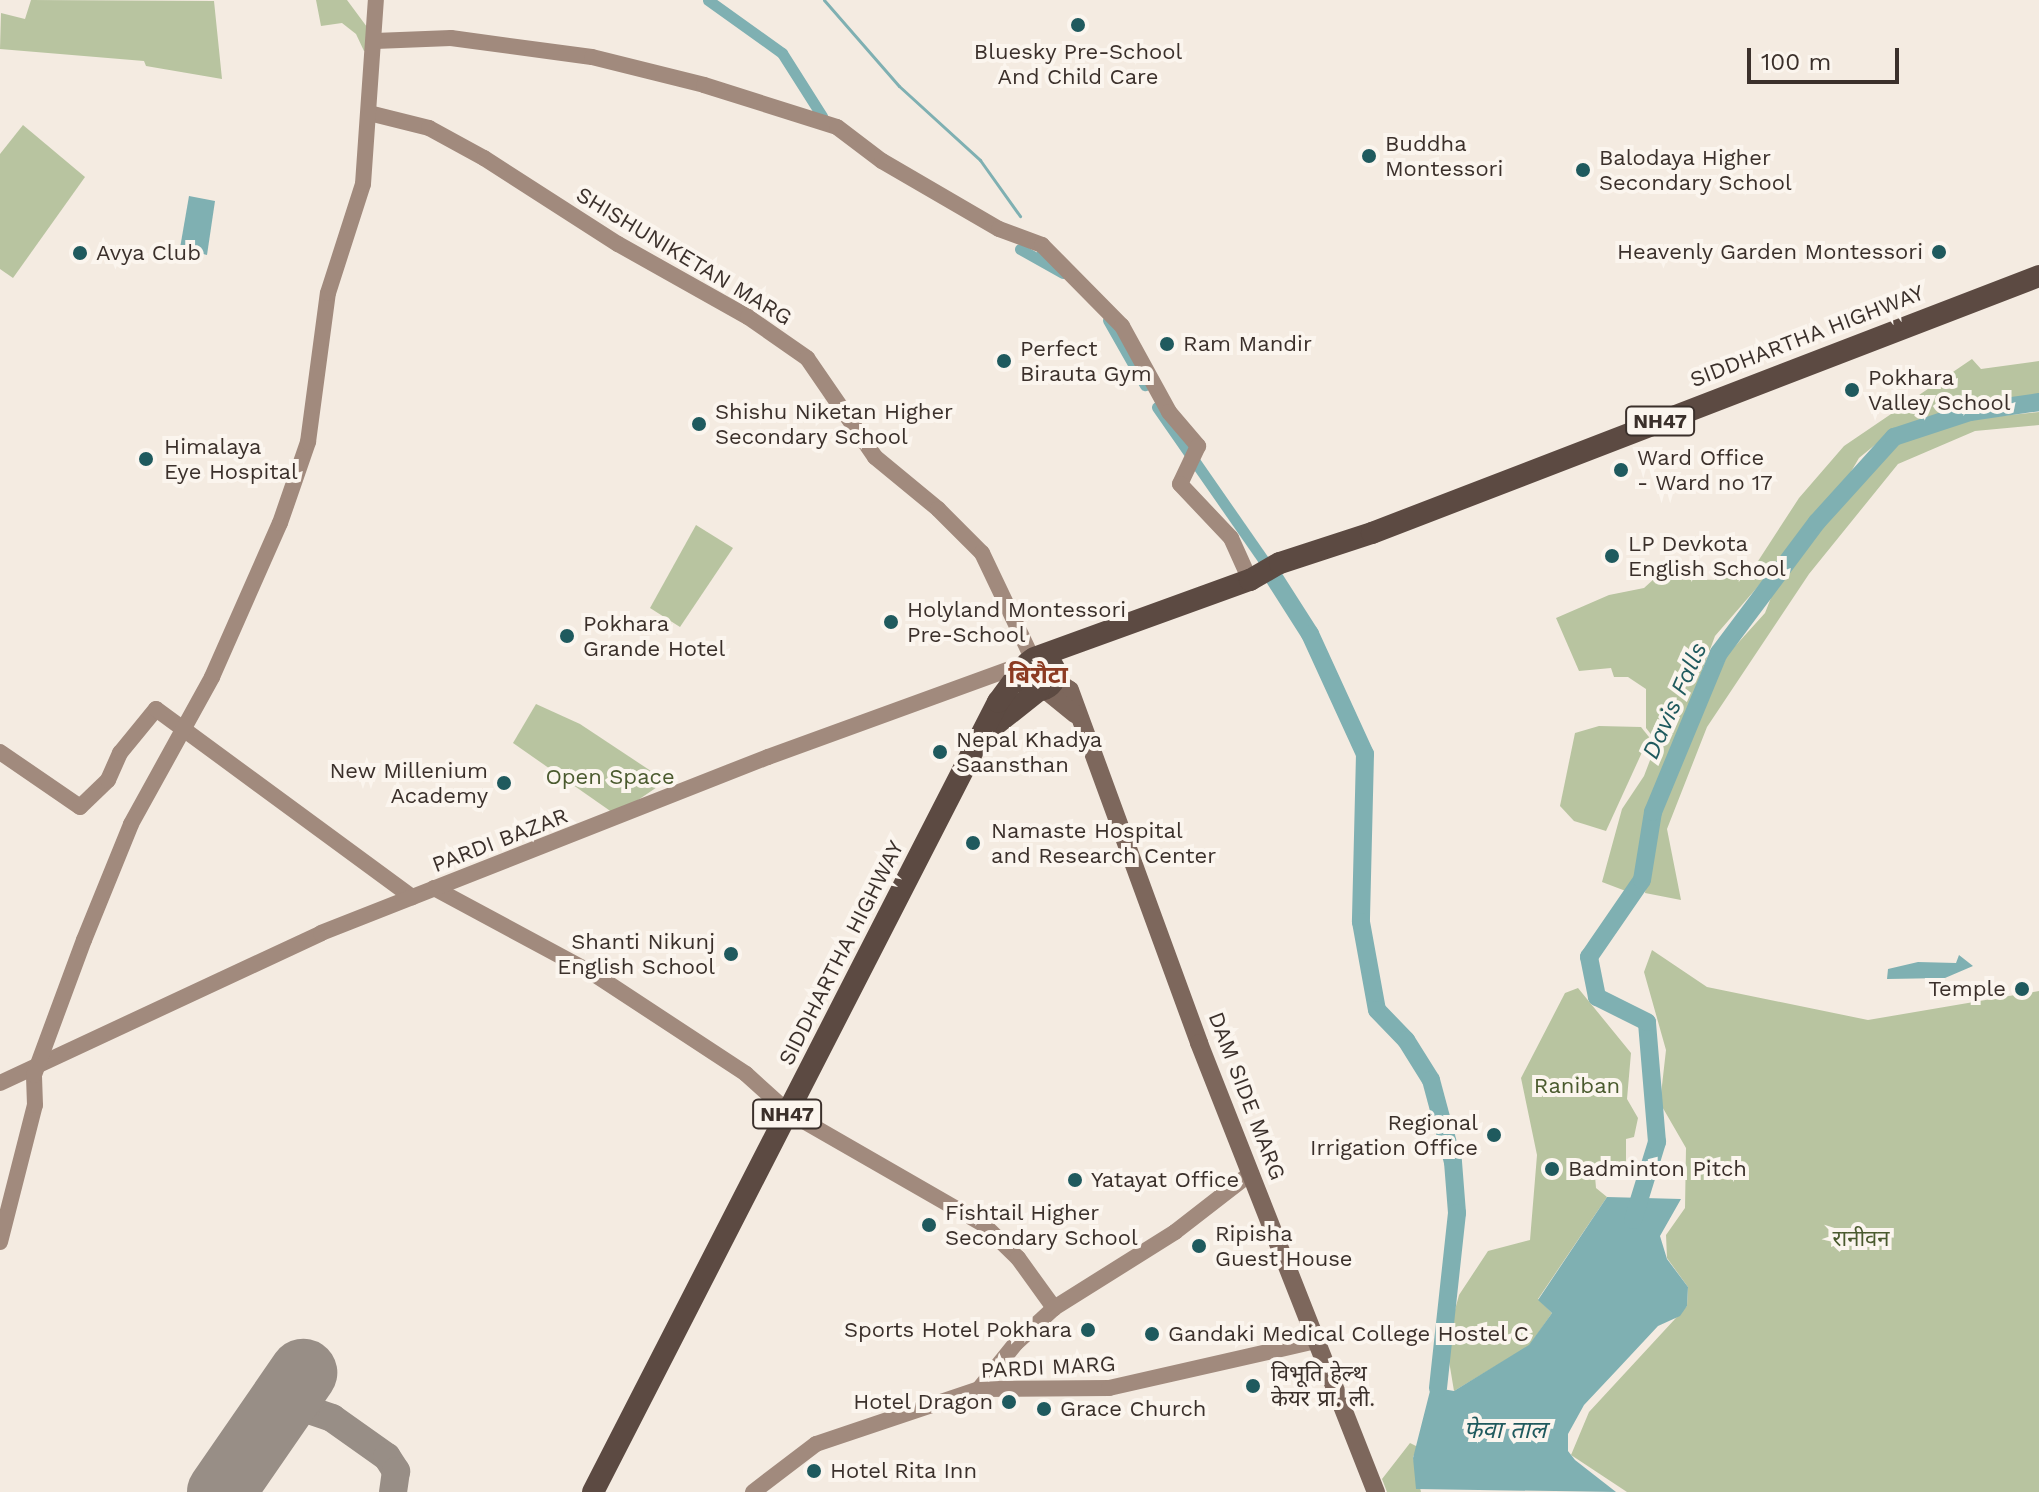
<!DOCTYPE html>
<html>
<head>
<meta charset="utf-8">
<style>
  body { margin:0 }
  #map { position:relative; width:2039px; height:1492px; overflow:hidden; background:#f4ebe1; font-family:"Work Sans","Noto Sans Devanagari",sans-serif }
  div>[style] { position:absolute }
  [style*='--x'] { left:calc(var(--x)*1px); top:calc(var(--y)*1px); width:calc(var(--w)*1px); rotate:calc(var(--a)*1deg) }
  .green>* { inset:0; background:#b8c4a0 }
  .water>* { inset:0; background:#7fb0b2 }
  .stream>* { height:3px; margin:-1.5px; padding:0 1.5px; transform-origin:1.5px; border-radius:1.5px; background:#7fb0b2 }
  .canal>* { height:11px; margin:-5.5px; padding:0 5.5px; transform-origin:5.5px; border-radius:5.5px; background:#7fb0b2 }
  .river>* { height:18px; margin:-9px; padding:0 9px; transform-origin:9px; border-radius:9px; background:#7fb0b2 }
  .taxiway>* { height:28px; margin:-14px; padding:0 14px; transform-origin:14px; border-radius:14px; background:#988e86 }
  .runway>* { height:68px; margin:-34px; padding:0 34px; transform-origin:34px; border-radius:34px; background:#988e86 }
  .secondary>* { height:16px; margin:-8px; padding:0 8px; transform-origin:8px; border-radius:8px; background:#a18a7d }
  .primary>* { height:18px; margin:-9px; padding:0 9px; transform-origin:9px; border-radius:9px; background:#7d675c }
  .highway>* { height:22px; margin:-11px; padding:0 11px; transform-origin:11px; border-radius:11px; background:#5c4a42 }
  .highway>.ring { margin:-11px; padding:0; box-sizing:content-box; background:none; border:22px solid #5c4a42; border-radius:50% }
  .dots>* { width:22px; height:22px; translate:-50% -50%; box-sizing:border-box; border:4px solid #fbf5ee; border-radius:50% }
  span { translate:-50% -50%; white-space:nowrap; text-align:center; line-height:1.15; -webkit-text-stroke:8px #fbf5ee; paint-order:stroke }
  .shield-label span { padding:2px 6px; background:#fbf5ee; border:2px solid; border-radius:6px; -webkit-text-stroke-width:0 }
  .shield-label { font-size:20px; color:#3b302b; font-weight:700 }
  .poi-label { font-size:22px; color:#3b302b }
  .left { translate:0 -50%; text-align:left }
  .right { translate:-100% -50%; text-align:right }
  .street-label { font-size:22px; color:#3b302b }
  .park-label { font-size:22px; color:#4a5a2e }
  .neighbourhood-label { font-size:24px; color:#8c3b22; font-weight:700 }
  .water-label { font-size:24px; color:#1f5a5e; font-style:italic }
  .scale { position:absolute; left:1747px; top:48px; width:152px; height:36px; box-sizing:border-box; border:4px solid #3b302b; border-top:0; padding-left:10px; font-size:24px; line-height:28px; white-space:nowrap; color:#3b302b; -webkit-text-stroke:6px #fbf5ee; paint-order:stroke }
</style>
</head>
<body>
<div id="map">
  <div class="green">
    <div style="clip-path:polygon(31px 0,214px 1px,222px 79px,146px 66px,144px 61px,0 49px,1px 13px,25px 19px)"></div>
    <div style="clip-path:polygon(316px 0,347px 0,367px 27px,372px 52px,364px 51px,356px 34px,342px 23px,321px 26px)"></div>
    <div style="clip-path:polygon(23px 125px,85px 177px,13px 278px,0 269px,0 154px)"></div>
    <div style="clip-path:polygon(1972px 359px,1981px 369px,2039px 361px,2039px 396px,1976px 409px,1962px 404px,1949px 416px,1887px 435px,1859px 458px,1838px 494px,1715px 636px,1654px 801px,1639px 879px,1631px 893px,1602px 882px,1622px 809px,1644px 776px,1657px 742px,1646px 728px,1646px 689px,1628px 677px,1614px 677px,1611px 668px,1579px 671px,1556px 618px,1609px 595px,1644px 588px,1665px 569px,1668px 578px,1715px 580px,1721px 566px,1735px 561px,1749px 575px,1799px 498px,1844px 446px)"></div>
    <div style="clip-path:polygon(2039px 412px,2039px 425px,1975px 431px,1898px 464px,1809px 574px,1707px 727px,1667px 829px,1681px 900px,1645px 893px,1654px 815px,1728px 654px,1765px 613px,1776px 585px,1850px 488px,1877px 457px,1919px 431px,1945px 422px)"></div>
    <div style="clip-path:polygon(696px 525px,733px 548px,680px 627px,650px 608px)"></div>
    <div style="clip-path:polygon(536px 704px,580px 724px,666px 781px,616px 815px,513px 743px)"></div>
    <div style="clip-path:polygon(1599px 726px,1641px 727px,1649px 737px,1606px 831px,1574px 821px,1560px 806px,1575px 733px)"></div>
    <div style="clip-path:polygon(1652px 950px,1707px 987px,1868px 1020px,2039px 991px,2039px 1492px,1627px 1492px,1571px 1455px,1589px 1412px,1687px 1306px,1688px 1287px,1667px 1258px,1666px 1235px,1685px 1208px,1686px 1148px,1660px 1103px,1666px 1050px,1644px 972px)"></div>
    <div style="clip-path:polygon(1578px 988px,1631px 1053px,1627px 1099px,1638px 1118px,1634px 1137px,1626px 1139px,1626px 1176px,1595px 1176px,1596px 1188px,1607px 1197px,1538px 1299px,1552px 1313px,1529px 1346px,1454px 1391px,1446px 1343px,1459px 1295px,1488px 1251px,1530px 1240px,1537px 1155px,1521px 1078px,1565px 993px)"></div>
    <div style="clip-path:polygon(1410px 1443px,1418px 1447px,1413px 1457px,1421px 1492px,1387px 1492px,1382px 1479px)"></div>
  </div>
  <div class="water">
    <div style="clip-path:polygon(189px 196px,215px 201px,207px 255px,180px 248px)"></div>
    <div style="clip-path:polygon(1959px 955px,1973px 966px,1945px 978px,1887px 979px,1888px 969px,1918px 962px,1956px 963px)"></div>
    <div style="clip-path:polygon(1607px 1197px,1681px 1199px,1660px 1236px,1667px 1259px,1688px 1287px,1687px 1306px,1680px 1316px,1658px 1326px,1616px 1371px,1584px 1405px,1568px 1434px,1568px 1451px,1575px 1460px,1616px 1492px,1416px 1489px,1413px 1458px,1431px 1387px,1454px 1391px,1529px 1345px,1552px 1313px,1538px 1300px)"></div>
  </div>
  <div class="stream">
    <div style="--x:824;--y:0;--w:114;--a:48.9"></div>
    <div style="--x:899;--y:86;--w:110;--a:42.4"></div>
    <div style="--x:980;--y:160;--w:69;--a:54.5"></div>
    <div style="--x:1038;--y:252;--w:11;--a:68"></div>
  </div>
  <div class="canal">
    <div style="--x:708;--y:0;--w:91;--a:35.6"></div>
    <div style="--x:782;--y:53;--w:75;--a:57.6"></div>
    <div style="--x:1020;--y:249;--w:49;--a:29.2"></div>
    <div style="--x:1108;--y:320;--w:75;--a:60.4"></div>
    <div style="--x:1157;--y:407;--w:188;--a:55.2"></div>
  </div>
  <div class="river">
    <div style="--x:1273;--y:576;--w:69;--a:57.5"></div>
    <div style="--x:1310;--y:634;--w:132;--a:65.4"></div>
    <div style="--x:1365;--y:754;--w:168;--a:91.4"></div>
    <div style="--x:1361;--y:922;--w:89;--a:79.7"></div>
    <div style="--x:1377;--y:1010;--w:42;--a:46"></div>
    <div style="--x:1406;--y:1040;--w:47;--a:58"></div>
    <div style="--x:1431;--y:1080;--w:85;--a:75"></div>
    <div style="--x:1453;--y:1162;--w:51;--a:85.5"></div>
    <div style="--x:1457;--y:1213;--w:176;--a:96.2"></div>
    <div style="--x:1633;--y:1220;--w:82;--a:-72.9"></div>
    <div style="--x:1657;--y:1142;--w:120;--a:-94.8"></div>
    <div style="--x:1647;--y:1022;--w:56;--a:-153.4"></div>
    <div style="--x:1597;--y:997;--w:41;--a:-101.3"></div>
    <div style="--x:1589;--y:957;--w:93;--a:-55.5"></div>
    <div style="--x:1642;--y:880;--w:69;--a:-80.8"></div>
    <div style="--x:1653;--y:812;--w:172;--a:-67.5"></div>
    <div style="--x:1719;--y:653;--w:164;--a:-53.2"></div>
    <div style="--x:1817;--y:522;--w:115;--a:-47.8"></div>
    <div style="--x:1894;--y:437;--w:80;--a:-18.2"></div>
    <div style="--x:1970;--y:412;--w:70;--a:-8.2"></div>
  </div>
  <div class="taxiway">
    <div style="--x:269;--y:1423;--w:19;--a:-36"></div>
    <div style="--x:284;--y:1412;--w:19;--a:-12"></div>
    <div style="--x:303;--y:1408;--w:31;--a:19"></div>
    <div style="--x:332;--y:1418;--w:67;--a:35.3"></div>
    <div style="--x:387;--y:1457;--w:17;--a:57"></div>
    <div style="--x:396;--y:1471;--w:21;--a:98"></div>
  </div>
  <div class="runway">
    <div style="--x:221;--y:1492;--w:145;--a:-55.4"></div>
  </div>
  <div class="secondary">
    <div style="--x:375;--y:41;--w:76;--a:-2.3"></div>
    <div style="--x:451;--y:38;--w:142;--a:7.7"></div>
    <div style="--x:592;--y:57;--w:115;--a:14"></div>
    <div style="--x:704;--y:85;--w:139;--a:17.5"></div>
    <div style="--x:837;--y:127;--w:56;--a:37.1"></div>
    <div style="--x:882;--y:161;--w:135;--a:30.2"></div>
    <div style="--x:999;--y:229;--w:46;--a:20.4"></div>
    <div style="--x:1042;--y:245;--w:114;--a:45.4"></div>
    <div style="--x:1122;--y:326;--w:98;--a:61.3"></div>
    <div style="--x:1169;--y:412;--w:45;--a:49.5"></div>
    <div style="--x:1198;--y:446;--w:42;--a:115.3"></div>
    <div style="--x:1180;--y:484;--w:74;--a:46.6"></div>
    <div style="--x:1231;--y:538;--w:46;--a:65.7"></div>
    <div style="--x:369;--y:113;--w:62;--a:14"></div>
    <div style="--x:429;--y:128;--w:63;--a:28.6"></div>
    <div style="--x:484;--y:158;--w:159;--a:32.7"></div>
    <div style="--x:618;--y:244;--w:149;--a:29.3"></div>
    <div style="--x:748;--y:317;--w:72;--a:34.8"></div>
    <div style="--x:807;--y:358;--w:120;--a:55.5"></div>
    <div style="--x:875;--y:457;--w:82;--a:39.5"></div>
    <div style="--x:938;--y:509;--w:62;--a:45"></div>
    <div style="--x:982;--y:553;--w:116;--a:64.5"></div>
    <div style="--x:0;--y:752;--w:97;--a:34.5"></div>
    <div style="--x:80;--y:807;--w:39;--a:-44"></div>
    <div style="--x:108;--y:780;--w:30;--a:-66"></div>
    <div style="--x:120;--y:753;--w:57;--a:-50.7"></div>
    <div style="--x:156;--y:709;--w:318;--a:36.3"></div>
    <div style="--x:434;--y:888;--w:182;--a:28.3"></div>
    <div style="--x:594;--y:974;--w:182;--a:33.3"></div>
    <div style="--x:746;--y:1074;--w:57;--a:42.1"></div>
    <div style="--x:788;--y:1112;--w:225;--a:29.9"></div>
    <div style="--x:983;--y:1224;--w:49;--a:44.2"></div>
    <div style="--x:1018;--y:1258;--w:62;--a:54.2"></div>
    <div style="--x:0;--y:1083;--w:354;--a:-25"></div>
    <div style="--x:321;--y:933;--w:480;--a:-21.5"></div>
    <div style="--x:768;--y:757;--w:275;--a:-20"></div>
    <div style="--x:0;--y:1242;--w:141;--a:-75.7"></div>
    <div style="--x:35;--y:1105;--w:30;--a:-92"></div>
    <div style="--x:34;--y:1075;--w:144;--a:-69.7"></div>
    <div style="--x:84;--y:940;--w:125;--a:-67.9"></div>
    <div style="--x:131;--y:824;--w:168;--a:-61.1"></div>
    <div style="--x:212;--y:677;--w:168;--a:-66.2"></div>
    <div style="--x:280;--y:523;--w:86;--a:-70.9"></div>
    <div style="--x:308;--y:442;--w:150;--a:-82.4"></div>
    <div style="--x:328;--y:293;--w:114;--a:-72.2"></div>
    <div style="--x:363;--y:184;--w:184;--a:-86"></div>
    <div style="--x:979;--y:1389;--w:59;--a:-51.2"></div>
    <div style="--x:1016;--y:1343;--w:52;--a:-42.6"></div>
    <div style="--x:1054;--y:1308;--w:143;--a:-32.1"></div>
    <div style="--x:1175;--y:1232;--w:96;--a:-37.8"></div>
    <div style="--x:753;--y:1492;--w:79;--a:-37.3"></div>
    <div style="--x:816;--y:1444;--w:172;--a:-18.6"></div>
    <div style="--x:979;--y:1389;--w:130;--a:-0.4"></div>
    <div style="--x:1109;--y:1388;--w:212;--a:-12.8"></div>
  </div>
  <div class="primary">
    <div style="--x:1054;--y:679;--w:19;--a:35"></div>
    <div style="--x:1070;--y:690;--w:376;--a:69.9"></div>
    <div style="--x:1199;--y:1043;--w:483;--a:68.5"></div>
    <div style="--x:1044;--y:689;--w:40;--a:39"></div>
  </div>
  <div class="highway">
    <div class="ring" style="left:1023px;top:658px;width:10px;height:10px"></div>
    <div style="--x:1034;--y:658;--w:230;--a:-19.9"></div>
    <div style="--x:1250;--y:580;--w:34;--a:-30"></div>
    <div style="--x:1280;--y:563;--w:97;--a:-18.1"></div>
    <div style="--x:1372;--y:533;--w:715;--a:-21.07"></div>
    <div style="--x:985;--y:733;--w:69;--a:-38.5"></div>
    <div style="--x:593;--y:1492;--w:888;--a:-62.86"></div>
    <div style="--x:998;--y:702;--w:42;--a:-53.7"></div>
  </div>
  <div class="dots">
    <div style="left:1078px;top:25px;background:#1f5a5e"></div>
    <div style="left:1369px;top:156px;background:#1f5a5e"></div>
    <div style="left:1583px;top:170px;background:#1f5a5e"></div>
    <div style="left:1939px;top:252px;background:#1f5a5e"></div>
    <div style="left:80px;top:253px;background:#1f5a5e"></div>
    <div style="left:1167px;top:344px;background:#1f5a5e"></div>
    <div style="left:1004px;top:361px;background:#1f5a5e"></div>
    <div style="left:1852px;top:390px;background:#1f5a5e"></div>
    <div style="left:699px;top:424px;background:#1f5a5e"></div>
    <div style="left:146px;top:459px;background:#1f5a5e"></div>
    <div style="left:1621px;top:470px;background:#1f5a5e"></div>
    <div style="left:1612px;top:556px;background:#1f5a5e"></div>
    <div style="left:891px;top:622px;background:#1f5a5e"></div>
    <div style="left:567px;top:636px;background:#1f5a5e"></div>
    <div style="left:940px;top:752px;background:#1f5a5e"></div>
    <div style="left:504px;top:783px;background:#1f5a5e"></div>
    <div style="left:973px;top:843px;background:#1f5a5e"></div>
    <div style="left:731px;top:954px;background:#1f5a5e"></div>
    <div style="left:2022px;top:989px;background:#1f5a5e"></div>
    <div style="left:1494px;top:1135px;background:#1f5a5e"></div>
    <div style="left:1552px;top:1169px;background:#1f5a5e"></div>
    <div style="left:1075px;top:1180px;background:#1f5a5e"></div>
    <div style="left:929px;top:1225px;background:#1f5a5e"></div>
    <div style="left:1199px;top:1246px;background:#1f5a5e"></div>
    <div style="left:1088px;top:1330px;background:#1f5a5e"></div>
    <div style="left:1152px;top:1334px;background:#1f5a5e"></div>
    <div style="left:1253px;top:1386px;background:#1f5a5e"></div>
    <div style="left:1009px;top:1402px;background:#1f5a5e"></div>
    <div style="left:1044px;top:1409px;background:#1f5a5e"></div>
    <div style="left:814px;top:1471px;background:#1f5a5e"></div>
  </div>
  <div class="shield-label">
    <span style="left:1660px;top:421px">NH47</span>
    <span style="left:787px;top:1114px">NH47</span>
  </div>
  <div class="poi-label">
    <span style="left:1078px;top:64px">Bluesky Pre-School<br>And Child Care</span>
    <span class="left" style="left:1385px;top:156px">Buddha<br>Montessori</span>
    <span class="left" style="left:1599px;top:170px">Balodaya Higher<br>Secondary School</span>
    <span class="right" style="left:1923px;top:252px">Heavenly Garden Montessori</span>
    <span class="left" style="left:96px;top:253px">Avya Club</span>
    <span class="left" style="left:1183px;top:344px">Ram Mandir</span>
    <span class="left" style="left:1020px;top:361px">Perfect<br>Birauta Gym</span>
    <span class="left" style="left:1868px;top:390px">Pokhara<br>Valley School</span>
    <span class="left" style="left:715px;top:424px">Shishu Niketan Higher<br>Secondary School</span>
    <span class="left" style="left:164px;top:459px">Himalaya<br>Eye Hospital</span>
    <span class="left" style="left:1637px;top:470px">Ward Office<br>- Ward no 17</span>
    <span class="left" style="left:1628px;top:556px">LP Devkota<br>English School</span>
    <span class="left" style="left:907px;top:622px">Holyland Montessori<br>Pre-School</span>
    <span class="left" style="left:583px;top:636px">Pokhara<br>Grande Hotel</span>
    <span class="left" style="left:956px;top:752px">Nepal Khadya<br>Saansthan</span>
    <span class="right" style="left:488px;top:783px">New Millenium<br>Academy</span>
    <span class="left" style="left:991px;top:843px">Namaste Hospital<br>and Research Center</span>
    <span class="right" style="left:715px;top:954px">Shanti Nikunj<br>English School</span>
    <span class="right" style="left:2006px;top:989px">Temple</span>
    <span class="right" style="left:1478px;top:1135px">Regional<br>Irrigation Office</span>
    <span class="left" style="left:1568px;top:1169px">Badminton Pitch</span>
    <span class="left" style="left:1091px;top:1180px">Yatayat Office</span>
    <span class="left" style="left:945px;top:1225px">Fishtail Higher<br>Secondary School</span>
    <span class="left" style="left:1215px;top:1246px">Ripisha<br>Guest House</span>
    <span class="right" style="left:1072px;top:1330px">Sports Hotel Pokhara</span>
    <span class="left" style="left:1168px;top:1334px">Gandaki Medical College Hostel C</span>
    <span class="left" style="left:1271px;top:1386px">विभूति हेल्थ<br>केयर प्रा. ली.</span>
    <span class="right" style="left:993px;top:1402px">Hotel Dragon</span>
    <span class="left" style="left:1060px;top:1409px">Grace Church</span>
    <span class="left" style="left:830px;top:1471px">Hotel Rita Inn</span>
  </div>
  <div class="street-label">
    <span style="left:684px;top:256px;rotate:31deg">SHISHUNIKETAN MARG</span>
    <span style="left:1807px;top:336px;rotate:-21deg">SIDDHARTHA HIGHWAY</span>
    <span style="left:500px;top:840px;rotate:-21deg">PARDI BAZAR</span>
    <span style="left:841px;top:953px;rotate:-63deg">SIDDHARTHA HIGHWAY</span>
    <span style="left:1247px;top:1096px;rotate:69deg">DAM SIDE MARG</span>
    <span style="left:1048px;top:1367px;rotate:-3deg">PARDI MARG</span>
  </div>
  <div class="park-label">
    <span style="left:610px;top:777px">Open Space</span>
    <span style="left:1577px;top:1086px">Raniban</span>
    <span style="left:1861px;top:1239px">रानीवन</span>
  </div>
  <div class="neighbourhood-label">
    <span style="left:1038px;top:676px">बिरौटा</span>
  </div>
  <div class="water-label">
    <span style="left:1675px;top:701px;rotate:-66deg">Davis Falls</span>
    <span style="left:1505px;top:1431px">फेवा ताल</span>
  </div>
  <div class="scale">100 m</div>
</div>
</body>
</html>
